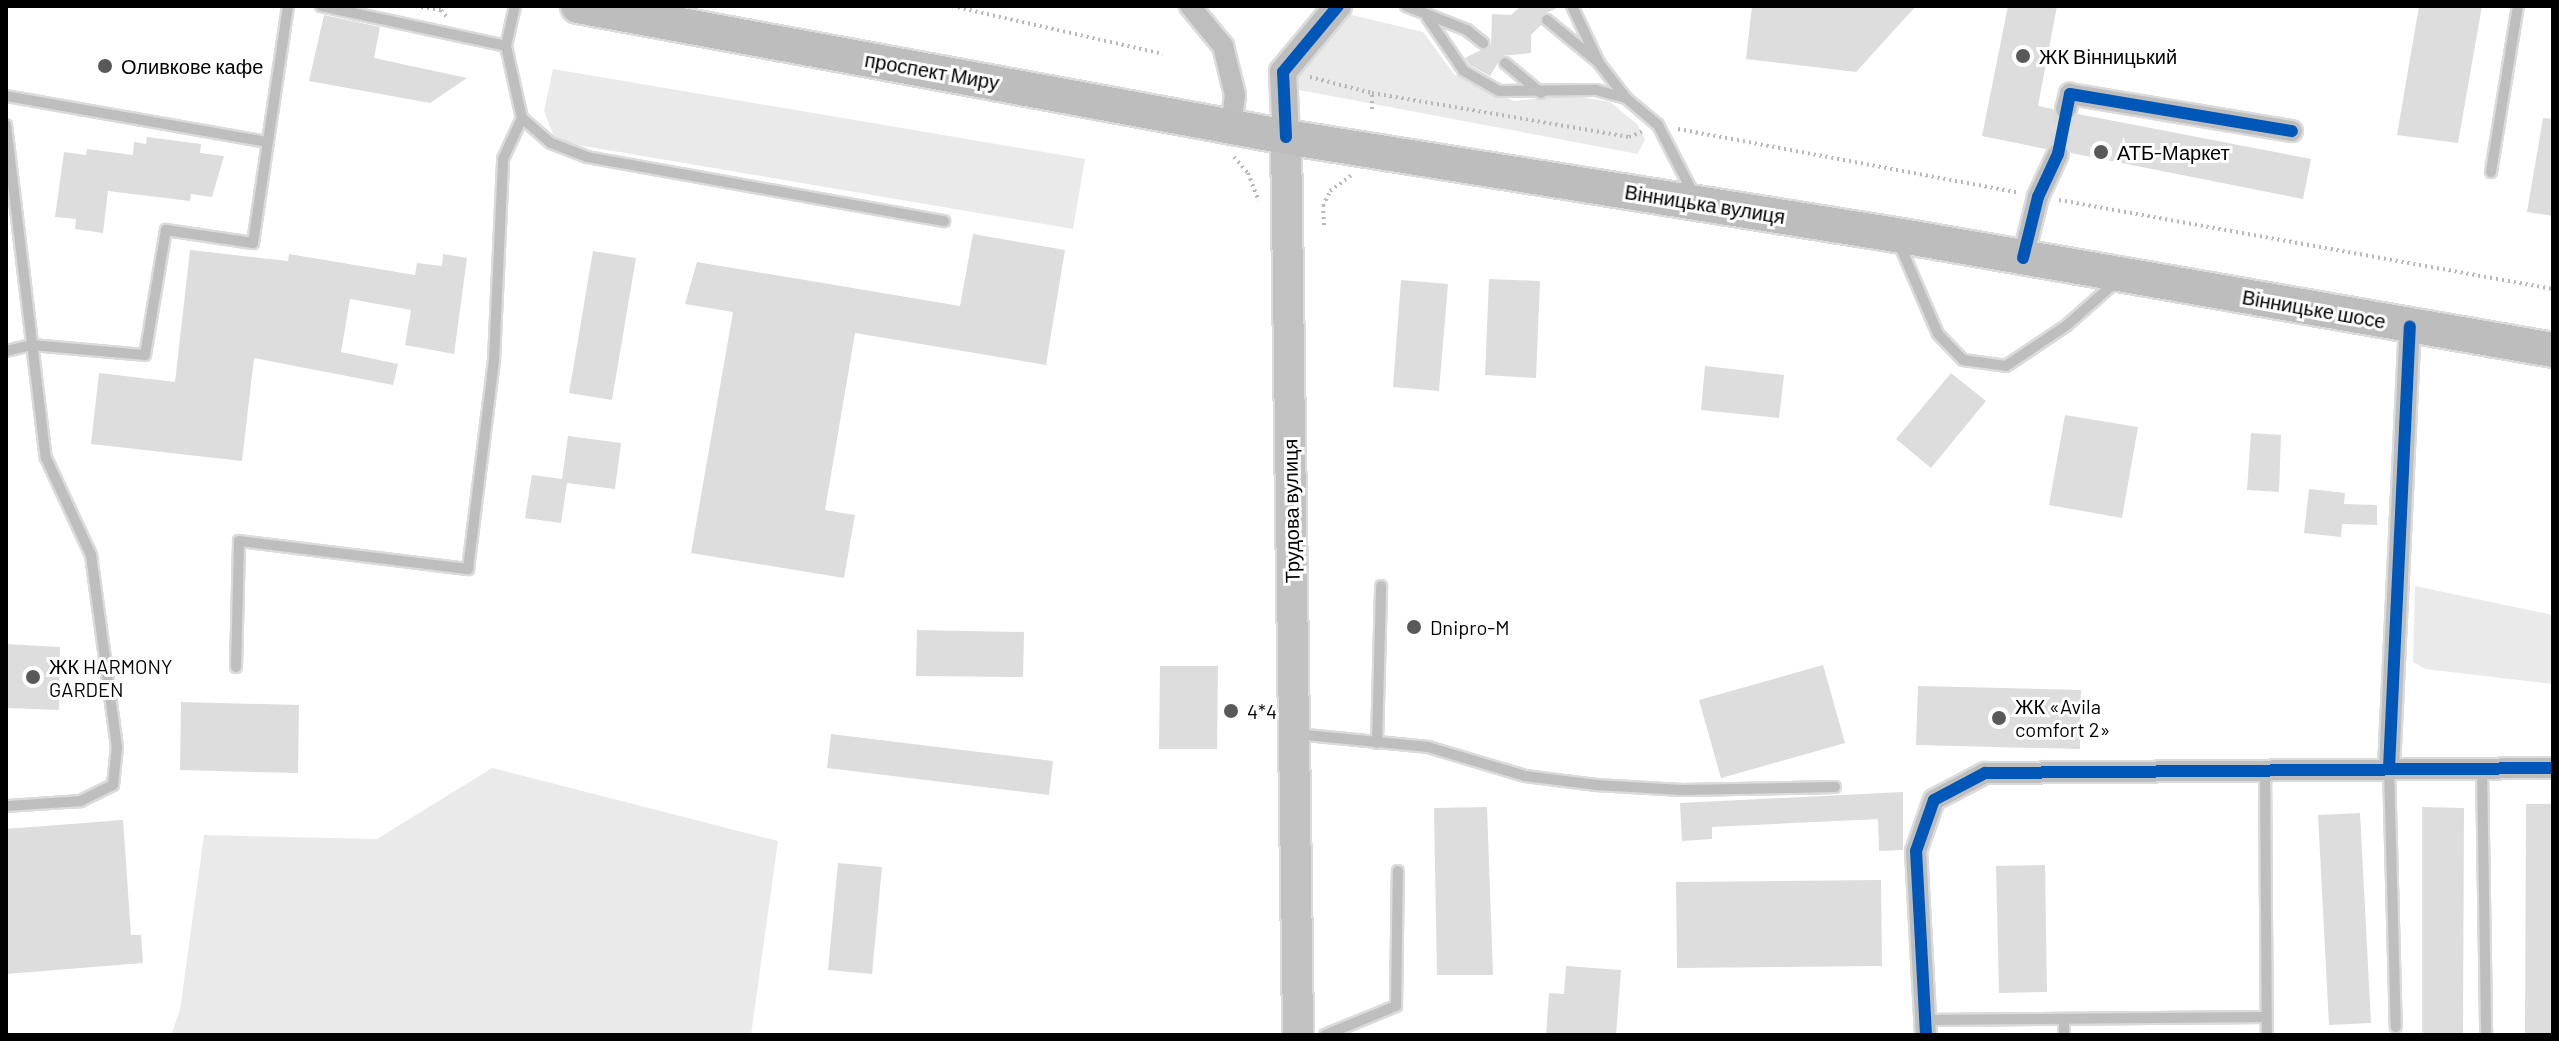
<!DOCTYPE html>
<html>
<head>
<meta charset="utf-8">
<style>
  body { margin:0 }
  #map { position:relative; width:2559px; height:1041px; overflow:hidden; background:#fff; font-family:Barlow,sans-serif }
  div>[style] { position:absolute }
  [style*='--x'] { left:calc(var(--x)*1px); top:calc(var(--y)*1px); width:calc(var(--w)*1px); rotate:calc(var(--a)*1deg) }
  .green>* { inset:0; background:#eaeaea }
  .building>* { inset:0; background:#ddd }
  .minor-tunnel>* { height:20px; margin-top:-10px; transform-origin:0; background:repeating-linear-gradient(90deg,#d9d9d9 0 20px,transparent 0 30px) }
  .path>* { height:4px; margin-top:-2px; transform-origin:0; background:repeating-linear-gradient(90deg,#b8b8b8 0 2px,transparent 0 6px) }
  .roads { filter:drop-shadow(2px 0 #dbdbdb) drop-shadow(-2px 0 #dbdbdb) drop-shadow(0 2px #dbdbdb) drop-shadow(0 -2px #dbdbdb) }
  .service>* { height:10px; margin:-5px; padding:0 5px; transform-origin:5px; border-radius:5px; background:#bebebe }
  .minor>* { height:20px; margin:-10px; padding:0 10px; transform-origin:10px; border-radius:10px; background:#bebebe }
  .tertiary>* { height:26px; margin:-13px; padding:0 13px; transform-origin:13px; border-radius:13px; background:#bebebe }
  .secondary>* { height:30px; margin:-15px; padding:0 15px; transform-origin:15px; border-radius:15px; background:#c2c2c2 }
  .primary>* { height:34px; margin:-17px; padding:0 17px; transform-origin:17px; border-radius:17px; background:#bdbdbd }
  .cycleway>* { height:12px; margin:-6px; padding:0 6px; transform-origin:6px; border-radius:6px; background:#0057b8 }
  .dots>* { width:22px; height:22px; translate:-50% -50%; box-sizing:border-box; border:4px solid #fff; border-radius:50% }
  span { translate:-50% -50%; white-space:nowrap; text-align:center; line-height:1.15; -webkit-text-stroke:6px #fff; paint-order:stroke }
  .poi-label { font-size:20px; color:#000 }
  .left { translate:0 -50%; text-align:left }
  .street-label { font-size:20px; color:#000 }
  .frame { position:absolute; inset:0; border:8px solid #000; pointer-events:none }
</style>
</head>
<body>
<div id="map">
  <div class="green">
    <div style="clip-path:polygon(1348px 14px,1423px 32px,1454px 74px,1514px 101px,1571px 95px,1610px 102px,1637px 124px,1645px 139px,1638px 154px,1299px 90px,1294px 75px)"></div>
    <div style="clip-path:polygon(553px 69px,1085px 159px,1073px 229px,566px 143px,554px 137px,544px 111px)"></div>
    <div style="clip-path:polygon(2415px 586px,2553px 615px,2553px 684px,2425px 669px,2413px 662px)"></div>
    <div style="clip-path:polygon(492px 768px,778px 841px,751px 1035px,171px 1035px,180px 1010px,204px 835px,377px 839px)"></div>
  </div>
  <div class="building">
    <div style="clip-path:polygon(1521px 6px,1561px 6px,1540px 16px,1541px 25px,1531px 35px,1531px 53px,1502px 56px,1490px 76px,1470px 65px,1465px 58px,1491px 45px,1492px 14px,1511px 15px)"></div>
    <div style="clip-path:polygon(1752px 6px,1916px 6px,1856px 72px,1746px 59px)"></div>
    <div style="clip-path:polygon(2008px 6px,2057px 6px,2038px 106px,2053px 109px,2063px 122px,2078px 114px,2311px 159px,2303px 199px,2071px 153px,2063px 142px,2046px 149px,1982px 136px)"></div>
    <div style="clip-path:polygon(2419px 6px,2482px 6px,2458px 143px,2397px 135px)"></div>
    <div style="clip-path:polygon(324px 15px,380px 27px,374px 58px,467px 78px,430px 103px,309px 81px)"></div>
    <div style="clip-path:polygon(2543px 118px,2553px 119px,2553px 216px,2527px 212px)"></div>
    <div style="clip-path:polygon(147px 137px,201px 144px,200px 153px,224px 156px,212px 197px,191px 194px,190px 201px,108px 191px,103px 233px,75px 229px,76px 219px,55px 217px,64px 152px,86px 155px,87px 149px,133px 155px,134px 142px,146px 144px)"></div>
    <div style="clip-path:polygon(973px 234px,1065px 250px,1046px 365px,855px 333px,825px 510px,855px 515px,844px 578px,691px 553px,733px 312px,685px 304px,697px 262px,960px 306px)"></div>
    <div style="clip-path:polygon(190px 250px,288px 261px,289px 254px,415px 275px,417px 263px,442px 266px,443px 254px,467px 258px,454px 354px,405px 345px,411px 310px,350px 299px,341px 352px,398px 364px,393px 385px,254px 358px,242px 461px,91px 444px,99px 373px,175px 382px)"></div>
    <div style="clip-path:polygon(593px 251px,636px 258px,612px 400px,569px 393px)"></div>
    <div style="clip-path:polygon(1489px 279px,1540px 281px,1536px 378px,1485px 375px)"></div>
    <div style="clip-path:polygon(1401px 280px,1448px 284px,1439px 391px,1393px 387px)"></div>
    <div style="clip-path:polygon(1705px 366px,1784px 375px,1779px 418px,1701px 410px)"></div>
    <div style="clip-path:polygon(1951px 373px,1986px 401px,1931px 468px,1896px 439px)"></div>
    <div style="clip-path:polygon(2065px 415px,2138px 427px,2122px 518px,2049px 505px)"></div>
    <div style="clip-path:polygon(2251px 433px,2281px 435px,2279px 492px,2247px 490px)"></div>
    <div style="clip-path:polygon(568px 436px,621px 443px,615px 489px,567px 483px,561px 523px,525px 518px,532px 475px,562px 479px)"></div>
    <div style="clip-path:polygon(2309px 489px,2345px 493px,2344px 504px,2377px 505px,2377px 525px,2342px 524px,2341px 537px,2304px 533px)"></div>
    <div style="clip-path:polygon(917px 630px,1024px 632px,1023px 677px,916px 676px)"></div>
    <div style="clip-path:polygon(6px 644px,60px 647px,59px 710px,6px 708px)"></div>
    <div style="clip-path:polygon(1823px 665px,1845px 743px,1721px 778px,1699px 700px)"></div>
    <div style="clip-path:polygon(1160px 666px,1218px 666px,1217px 749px,1159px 749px)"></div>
    <div style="clip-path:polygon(1918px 686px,2081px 690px,2080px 749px,1916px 745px)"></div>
    <div style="clip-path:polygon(181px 702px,299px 705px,298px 773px,180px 770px)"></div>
    <div style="clip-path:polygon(831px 734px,1053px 761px,1049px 795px,827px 768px)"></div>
    <div style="clip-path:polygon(1903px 792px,1903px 850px,1879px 851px,1878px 819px,1712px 827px,1712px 839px,1682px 841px,1680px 803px)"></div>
    <div style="clip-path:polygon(2526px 804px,2553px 804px,2553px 1034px,2525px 1033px)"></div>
    <div style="clip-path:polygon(1487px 807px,1493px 975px,1437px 975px,1434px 808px)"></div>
    <div style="clip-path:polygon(2422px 807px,2464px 808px,2463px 1035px,2422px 1035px)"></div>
    <div style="clip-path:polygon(2360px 813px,2371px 1023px,2329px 1025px,2318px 815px)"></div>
    <div style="clip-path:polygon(123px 820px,131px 935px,141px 935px,143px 963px,6px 974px,6px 829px)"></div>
    <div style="clip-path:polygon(838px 863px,882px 867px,872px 974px,828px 970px)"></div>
    <div style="clip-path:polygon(2045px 865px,2047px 992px,1999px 993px,1996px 866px)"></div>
    <div style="clip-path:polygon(1881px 880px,1882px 966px,1677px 968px,1676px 882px)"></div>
    <div style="clip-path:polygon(1566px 966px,1621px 970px,1616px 1035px,1546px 1035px,1549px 993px,1564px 994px)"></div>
  </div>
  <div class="minor-tunnel">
    <div style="--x:2058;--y:154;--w:46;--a:-79.9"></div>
  </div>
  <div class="path">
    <div style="--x:415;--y:6;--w:26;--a:9"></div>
    <div style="--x:441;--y:10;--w:8;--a:50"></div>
    <div style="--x:952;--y:6;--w:216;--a:12.8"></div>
    <div style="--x:1310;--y:77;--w:64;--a:14.5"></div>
    <div style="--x:1372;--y:93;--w:261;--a:9.7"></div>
    <div style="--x:1629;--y:137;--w:15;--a:-23"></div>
    <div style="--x:1372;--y:109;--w:16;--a:-90"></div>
    <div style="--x:1678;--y:129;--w:347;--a:10.6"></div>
    <div style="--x:1234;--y:157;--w:21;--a:49"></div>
    <div style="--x:1248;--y:173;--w:30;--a:69"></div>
    <div style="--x:2059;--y:200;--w:502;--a:10.21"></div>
    <div style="--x:1324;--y:225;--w:19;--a:-93"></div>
    <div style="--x:1323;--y:206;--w:17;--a:-65"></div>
    <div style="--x:1330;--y:191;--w:26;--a:-36"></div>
  </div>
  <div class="roads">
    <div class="service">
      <div style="--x:321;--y:6;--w:189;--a:12.2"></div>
      <div style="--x:515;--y:6;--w:41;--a:102.7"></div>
      <div style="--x:506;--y:46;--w:74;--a:77.5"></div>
      <div style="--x:522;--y:118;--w:38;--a:41"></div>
      <div style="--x:551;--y:143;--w:39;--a:21"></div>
      <div style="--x:587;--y:157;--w:363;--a:10.2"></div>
      <div style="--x:1406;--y:6;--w:66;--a:21.5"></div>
      <div style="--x:1467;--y:30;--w:21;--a:39"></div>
      <div style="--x:1572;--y:6;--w:63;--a:64.7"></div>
      <div style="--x:1599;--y:63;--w:44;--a:52.4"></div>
      <div style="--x:1427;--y:17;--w:65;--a:55.6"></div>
      <div style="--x:1464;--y:71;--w:40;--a:29.7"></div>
      <div style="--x:1499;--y:91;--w:97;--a:-0.6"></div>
      <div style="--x:1596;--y:90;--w:31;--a:15"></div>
      <div style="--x:1626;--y:98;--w:42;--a:40.2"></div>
      <div style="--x:1658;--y:125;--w:79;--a:62.8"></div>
      <div style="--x:1547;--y:20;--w:66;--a:39.5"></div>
      <div style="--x:1505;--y:63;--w:47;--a:39.8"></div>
      <div style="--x:6;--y:96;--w:265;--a:10"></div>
      <div style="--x:6;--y:125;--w:335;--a:83.2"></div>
      <div style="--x:46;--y:458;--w:107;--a:65.1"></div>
      <div style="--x:91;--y:555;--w:194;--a:82.3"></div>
      <div style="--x:117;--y:747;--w:38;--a:96"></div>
      <div style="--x:113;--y:785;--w:37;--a:154"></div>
      <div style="--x:80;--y:801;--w:74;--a:176.1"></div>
      <div style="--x:2491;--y:172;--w:168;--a:-80.8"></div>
      <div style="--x:1898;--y:241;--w:101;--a:66.7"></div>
      <div style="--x:1938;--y:334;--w:36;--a:46"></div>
      <div style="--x:1963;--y:360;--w:43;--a:7.9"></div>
      <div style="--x:2006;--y:366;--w:73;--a:-33.9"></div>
      <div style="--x:2067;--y:325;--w:65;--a:-41.3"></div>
      <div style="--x:6;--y:351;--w:26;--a:-13"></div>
      <div style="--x:31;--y:345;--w:114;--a:5"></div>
      <div style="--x:145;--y:355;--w:127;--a:-80.5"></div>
      <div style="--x:166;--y:230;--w:88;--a:8.5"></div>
      <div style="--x:253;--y:243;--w:240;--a:-81.6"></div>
      <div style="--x:236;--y:667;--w:126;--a:-88.6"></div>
      <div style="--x:239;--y:541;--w:231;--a:7"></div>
      <div style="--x:468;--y:569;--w:211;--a:-82.9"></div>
      <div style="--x:494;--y:360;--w:201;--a:-87.4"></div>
      <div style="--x:503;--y:159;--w:45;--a:-65.1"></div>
      <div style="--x:1296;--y:734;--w:133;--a:5.6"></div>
      <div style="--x:1428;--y:747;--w:101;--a:16.6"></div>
      <div style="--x:1525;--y:776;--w:72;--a:7.2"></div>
      <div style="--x:1596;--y:785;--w:86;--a:3.3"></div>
      <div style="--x:1682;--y:790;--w:153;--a:-1.1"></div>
      <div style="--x:1377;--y:743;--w:157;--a:-88.5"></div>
      <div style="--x:2389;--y:768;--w:259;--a:88.5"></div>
      <div style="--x:2482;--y:768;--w:267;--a:89.1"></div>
      <div style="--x:2265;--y:769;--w:266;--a:89.6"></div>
      <div style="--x:2064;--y:1019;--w:16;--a:90"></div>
      <div style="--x:1925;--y:1020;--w:341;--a:-0.5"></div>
      <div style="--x:1325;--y:1035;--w:77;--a:-22.2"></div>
      <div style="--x:1396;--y:1006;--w:135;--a:-89.2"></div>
    </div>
    <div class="minor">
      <div style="--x:1190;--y:6;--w:52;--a:50.5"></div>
      <div style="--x:1223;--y:46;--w:50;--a:76.2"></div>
      <div style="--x:1235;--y:95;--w:32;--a:97"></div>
      <div style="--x:2066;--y:109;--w:16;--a:-75"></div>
      <div style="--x:2070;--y:94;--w:225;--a:9.5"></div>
      <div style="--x:2023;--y:258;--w:63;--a:-76.2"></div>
      <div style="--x:2038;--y:197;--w:47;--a:-65.1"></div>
      <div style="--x:2389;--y:768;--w:442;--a:-87.3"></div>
      <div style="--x:1926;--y:1035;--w:184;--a:-93.1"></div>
      <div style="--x:1916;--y:851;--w:54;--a:-70.6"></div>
      <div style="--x:1934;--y:800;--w:58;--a:-27.9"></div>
      <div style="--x:1985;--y:773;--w:568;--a:-0.5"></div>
    </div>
    <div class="tertiary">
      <div style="--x:1286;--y:137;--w:65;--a:-92.6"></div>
      <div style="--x:1283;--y:72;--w:86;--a:-50.2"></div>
    </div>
    <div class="secondary">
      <div style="--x:1286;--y:137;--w:898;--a:89.23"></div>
    </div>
    <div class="primary">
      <div style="--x:578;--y:6;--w:720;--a:10.48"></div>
      <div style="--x:1286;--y:137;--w:618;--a:9.13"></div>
      <div style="--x:1896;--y:235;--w:667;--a:9.93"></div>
    </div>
  </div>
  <div class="cycleway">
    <div style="--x:1286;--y:137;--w:65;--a:-92.6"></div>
    <div style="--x:1283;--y:72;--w:86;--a:-50.2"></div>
    <div style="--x:2023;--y:258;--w:63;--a:-76.2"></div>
    <div style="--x:2038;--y:197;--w:47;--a:-65.1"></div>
    <div style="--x:2058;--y:154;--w:61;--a:-78.7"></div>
    <div style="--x:2070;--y:94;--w:225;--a:9.5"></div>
    <div style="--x:2389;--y:768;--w:442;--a:-87.3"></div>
    <div style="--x:1926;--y:1035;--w:184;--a:-93.1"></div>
    <div style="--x:1916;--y:851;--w:54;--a:-70.6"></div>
    <div style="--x:1934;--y:800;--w:58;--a:-27.9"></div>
    <div style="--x:1985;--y:773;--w:568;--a:-0.5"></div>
  </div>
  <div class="dots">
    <div style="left:2023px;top:56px;background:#595959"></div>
    <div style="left:105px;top:66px;background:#595959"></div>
    <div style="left:2101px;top:152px;background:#595959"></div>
    <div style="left:1414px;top:627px;background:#595959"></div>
    <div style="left:33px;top:677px;background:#595959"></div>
    <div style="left:1231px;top:711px;background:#595959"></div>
    <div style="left:1999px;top:718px;background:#595959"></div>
  </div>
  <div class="poi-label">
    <span class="left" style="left:2039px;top:56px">ЖК Вінницький</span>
    <span class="left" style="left:121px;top:66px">Оливкове кафе</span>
    <span class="left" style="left:2117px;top:152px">АТБ-Маркет</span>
    <span class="left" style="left:1430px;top:627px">Dnipro-M</span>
    <span class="left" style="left:49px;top:678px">ЖК HARMONY<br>GARDEN</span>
    <span class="left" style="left:2015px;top:718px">ЖК «Avila<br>comfort 2»</span>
    <span class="left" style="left:1247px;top:711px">4*4</span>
  </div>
  <div class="street-label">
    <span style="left:932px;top:71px;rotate:10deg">проспект Миру</span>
    <span style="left:1705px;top:204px;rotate:9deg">Вінницька вулиця</span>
    <span style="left:2314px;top:309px;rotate:10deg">Вінницьке шосе</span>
    <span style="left:1291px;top:511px;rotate:-91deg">Трудова вулиця</span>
  </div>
  <div class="frame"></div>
</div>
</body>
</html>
